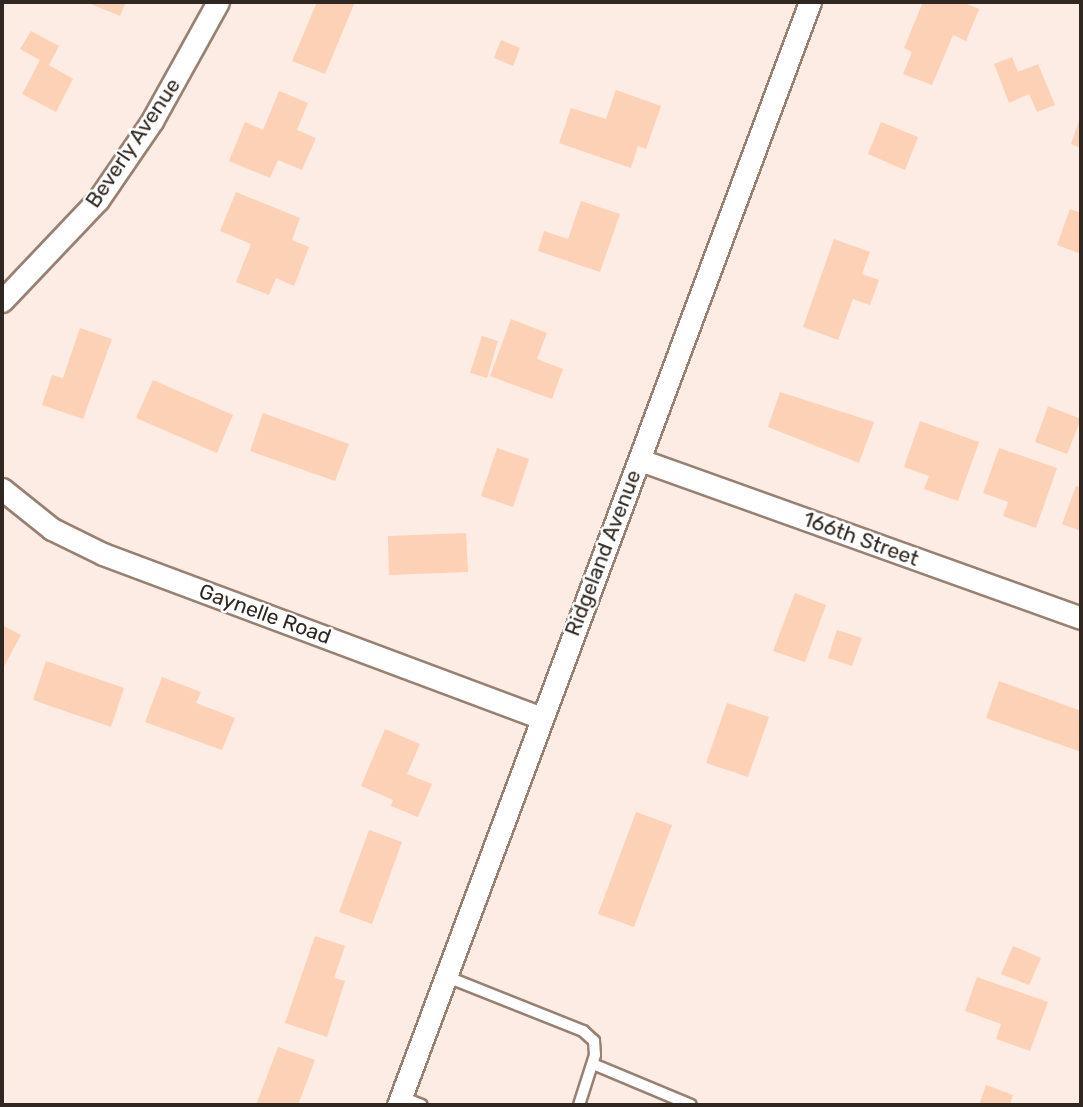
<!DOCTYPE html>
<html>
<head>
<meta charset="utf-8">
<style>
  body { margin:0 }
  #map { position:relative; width:1083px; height:1107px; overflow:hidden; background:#fcece3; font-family:Rubik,sans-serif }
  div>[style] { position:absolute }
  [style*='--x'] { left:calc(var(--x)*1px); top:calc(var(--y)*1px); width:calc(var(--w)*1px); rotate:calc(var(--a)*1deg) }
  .building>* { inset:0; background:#fdd1b5 }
  .roads { filter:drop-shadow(2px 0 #988172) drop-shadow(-2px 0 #988172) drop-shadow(0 2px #988172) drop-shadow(0 -2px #988172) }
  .service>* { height:10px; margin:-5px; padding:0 5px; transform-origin:5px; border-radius:5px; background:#fff }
  .minor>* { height:21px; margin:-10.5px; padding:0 10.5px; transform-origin:10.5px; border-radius:10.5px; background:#fff }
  span { translate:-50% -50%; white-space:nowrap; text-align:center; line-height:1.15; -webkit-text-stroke:5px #fff; paint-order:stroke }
  .street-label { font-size:21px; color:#302721 }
  .frame { position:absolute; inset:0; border:4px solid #302721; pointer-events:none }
</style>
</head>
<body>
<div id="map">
  <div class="building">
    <div style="clip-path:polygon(86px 2px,126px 2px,120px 16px)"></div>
    <div style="clip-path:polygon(317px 2px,355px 2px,325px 74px,292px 61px)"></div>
    <div style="clip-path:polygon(923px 2px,962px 2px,979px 9px,966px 41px,953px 35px,932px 85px,903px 74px,912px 52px,904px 48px)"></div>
    <div style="clip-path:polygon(31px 31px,59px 46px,49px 65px,73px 79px,56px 112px,22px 94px,40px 60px,20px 49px)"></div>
    <div style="clip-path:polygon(501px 40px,520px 48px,513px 66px,494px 58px)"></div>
    <div style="clip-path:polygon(1012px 57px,1018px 72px,1038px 64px,1055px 105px,1037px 112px,1029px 94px,1009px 103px,994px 64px)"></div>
    <div style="clip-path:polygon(616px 90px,661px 106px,646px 149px,638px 146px,631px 168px,559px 143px,571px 108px,606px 119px)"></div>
    <div style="clip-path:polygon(279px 91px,308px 103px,297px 130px,316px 138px,302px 170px,278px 160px,270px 178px,229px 161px,245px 122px,263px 130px)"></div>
    <div style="clip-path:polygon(1081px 115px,1081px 148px,1071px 144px)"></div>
    <div style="clip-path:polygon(881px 122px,918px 137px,905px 170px,868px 154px)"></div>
    <div style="clip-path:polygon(236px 192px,300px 218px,292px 240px,309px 247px,294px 286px,276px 278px,269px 295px,236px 282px,251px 244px,220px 231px)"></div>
    <div style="clip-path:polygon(581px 201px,620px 214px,600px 272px,538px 251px,544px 231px,568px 239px)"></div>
    <div style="clip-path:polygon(1070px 209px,1081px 213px,1081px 254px,1057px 245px)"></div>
    <div style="clip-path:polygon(834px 239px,870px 252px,862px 274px,879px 280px,870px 305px,853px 299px,838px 340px,803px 327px)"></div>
    <div style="clip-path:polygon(511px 319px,547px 333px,537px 359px,563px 369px,552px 399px,490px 376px)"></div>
    <div style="clip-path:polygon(80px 328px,112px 339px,83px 419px,42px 405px,52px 375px,63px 378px)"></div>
    <div style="clip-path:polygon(482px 336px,498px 341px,487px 378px,470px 373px)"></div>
    <div style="clip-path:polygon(153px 380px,233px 415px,217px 453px,136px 418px)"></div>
    <div style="clip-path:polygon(780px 392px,874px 422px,859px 463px,768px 427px)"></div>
    <div style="clip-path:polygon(1048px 406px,1081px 419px,1067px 454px,1035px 442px)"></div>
    <div style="clip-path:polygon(263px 413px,349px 444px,335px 481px,250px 451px)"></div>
    <div style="clip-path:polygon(920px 421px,979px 442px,958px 501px,924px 489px,929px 476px,904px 467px)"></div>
    <div style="clip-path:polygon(497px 448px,529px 459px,513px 507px,481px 496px)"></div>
    <div style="clip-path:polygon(999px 448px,1057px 468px,1036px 528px,1003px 516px,1008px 502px,983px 493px)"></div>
    <div style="clip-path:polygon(1076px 486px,1081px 487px,1081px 531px,1062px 524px)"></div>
    <div style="clip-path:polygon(466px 533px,468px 572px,389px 575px,388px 536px)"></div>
    <div style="clip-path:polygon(795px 593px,826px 605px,805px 662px,773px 651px)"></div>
    <div style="clip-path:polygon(2px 625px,21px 635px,2px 670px)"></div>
    <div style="clip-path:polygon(837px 630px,862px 638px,852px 666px,828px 658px)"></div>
    <div style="clip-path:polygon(46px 661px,124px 688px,111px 727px,33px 700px)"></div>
    <div style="clip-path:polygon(162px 677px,201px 692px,196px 703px,235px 718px,222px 750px,145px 722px)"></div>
    <div style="clip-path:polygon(999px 681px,1081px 711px,1081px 752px,986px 718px)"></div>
    <div style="clip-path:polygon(727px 703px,769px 717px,748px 777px,706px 763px)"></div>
    <div style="clip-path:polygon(385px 729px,420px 744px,407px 774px,432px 784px,418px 817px,391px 806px,393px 800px,361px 786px)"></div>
    <div style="clip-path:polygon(636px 812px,672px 825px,634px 927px,598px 914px)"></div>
    <div style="clip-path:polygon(369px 830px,402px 842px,372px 924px,339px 912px)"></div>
    <div style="clip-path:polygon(315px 936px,345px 946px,334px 978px,345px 981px,327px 1037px,285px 1023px)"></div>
    <div style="clip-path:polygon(1013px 946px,1041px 958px,1029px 985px,1001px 974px)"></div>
    <div style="clip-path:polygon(977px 977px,1048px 1002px,1030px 1051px,996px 1039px,1001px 1024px,965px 1011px)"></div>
    <div style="clip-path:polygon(278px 1047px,315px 1060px,298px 1105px,256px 1105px)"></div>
    <div style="clip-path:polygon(986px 1085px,1013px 1095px,1010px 1105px,979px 1105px)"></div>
  </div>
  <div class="roads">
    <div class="service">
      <div style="--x:445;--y:976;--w:149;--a:21.7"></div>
      <div style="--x:583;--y:1031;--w:15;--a:42"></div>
      <div style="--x:594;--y:1041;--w:14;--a:86"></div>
      <div style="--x:595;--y:1055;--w:52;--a:107.7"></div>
      <div style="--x:593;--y:1064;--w:106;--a:22.7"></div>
      <div style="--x:401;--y:1097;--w:22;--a:21"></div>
    </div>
    <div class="minor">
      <div style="--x:2;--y:301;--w:139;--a:-46.5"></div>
      <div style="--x:98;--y:200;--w:96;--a:-55.6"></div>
      <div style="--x:152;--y:121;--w:136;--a:-61"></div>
      <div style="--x:640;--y:460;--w:468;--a:19.7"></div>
      <div style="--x:2;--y:489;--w:64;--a:38.7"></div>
      <div style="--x:52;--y:529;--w:57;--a:26.1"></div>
      <div style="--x:103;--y:554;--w:466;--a:20.5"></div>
      <div style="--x:398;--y:1105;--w:1177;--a:-69.52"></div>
    </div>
  </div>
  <div class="street-label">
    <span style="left:133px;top:143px;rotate:-56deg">Beverly Avenue</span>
    <span style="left:861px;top:539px;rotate:20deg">166th Street</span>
    <span style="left:603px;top:553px;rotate:-69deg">Ridgeland Avenue</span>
    <span style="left:265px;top:614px;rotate:20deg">Gaynelle Road</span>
  </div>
  <div class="frame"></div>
</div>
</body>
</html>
